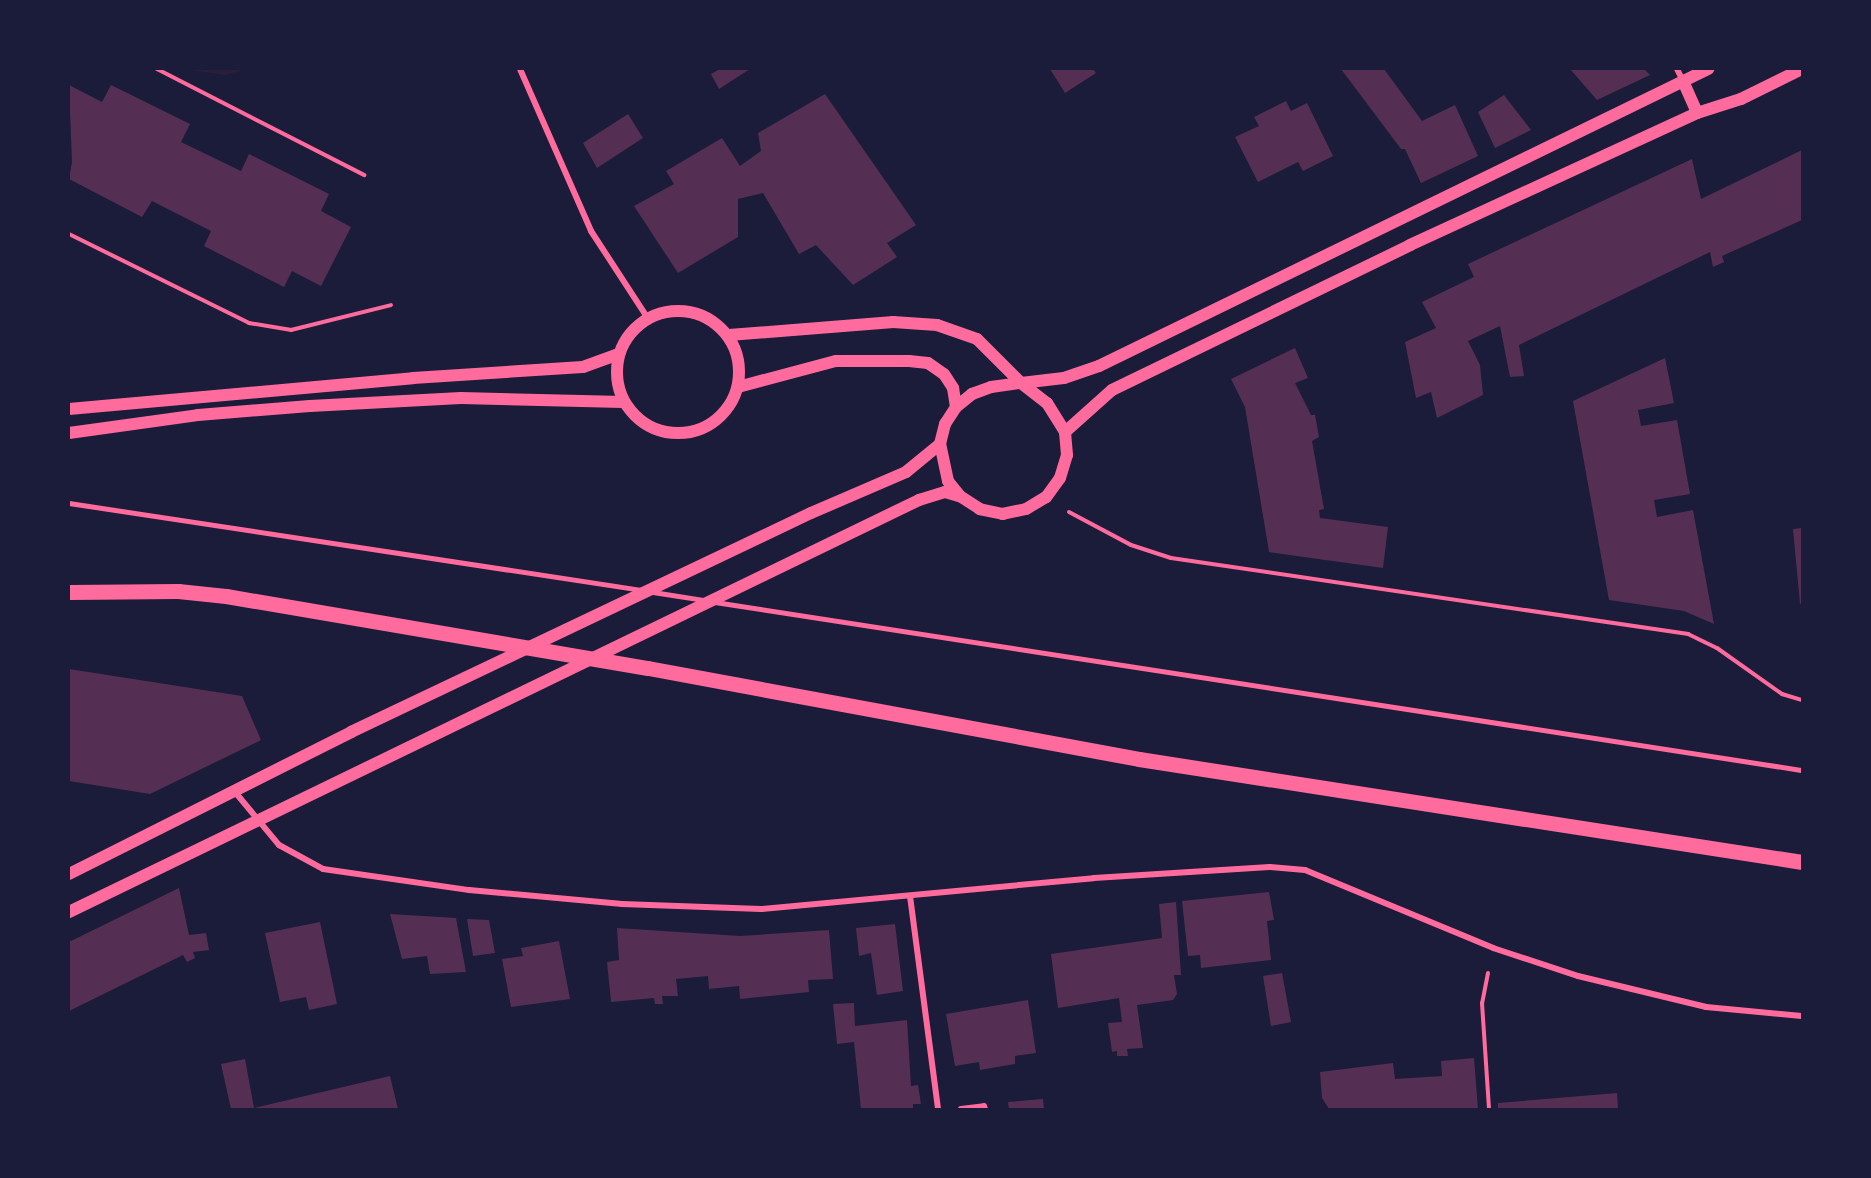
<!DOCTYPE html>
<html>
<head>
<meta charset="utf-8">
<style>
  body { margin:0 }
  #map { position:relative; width:1871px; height:1178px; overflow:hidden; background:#1b1b3a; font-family:Barlow,sans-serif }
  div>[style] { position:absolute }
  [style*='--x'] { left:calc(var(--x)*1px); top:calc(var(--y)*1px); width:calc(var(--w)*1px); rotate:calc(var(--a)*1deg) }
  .green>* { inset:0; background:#2a1e3b }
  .building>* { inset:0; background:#542f53 }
  .path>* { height:4px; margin:-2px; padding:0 2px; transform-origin:2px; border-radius:2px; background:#ff6b9d }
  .service>* { height:4.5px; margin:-2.25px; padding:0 2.25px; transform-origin:2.25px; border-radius:2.25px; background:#ff6b9d }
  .minor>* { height:6px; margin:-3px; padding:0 3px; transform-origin:3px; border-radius:3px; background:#ff6b9d }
  .secondary>* { height:12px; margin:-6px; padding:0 6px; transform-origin:6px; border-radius:6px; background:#ff6b9d }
  .secondary>.ring { margin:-6px; padding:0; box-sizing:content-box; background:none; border:12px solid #ff6b9d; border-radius:50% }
  .primary>* { height:15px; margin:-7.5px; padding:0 7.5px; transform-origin:7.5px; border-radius:7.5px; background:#ff6b9d }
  span { translate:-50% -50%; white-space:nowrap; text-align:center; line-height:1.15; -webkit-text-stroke:4.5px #1b1b3a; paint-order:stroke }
  .frame { position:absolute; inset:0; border:70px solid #1b1b3a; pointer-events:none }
</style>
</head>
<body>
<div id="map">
  <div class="green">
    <div style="clip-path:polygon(184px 69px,248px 69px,225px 75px)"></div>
  </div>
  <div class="building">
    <div style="clip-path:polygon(720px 69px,750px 69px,719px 89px,711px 74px)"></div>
    <div style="clip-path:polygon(1050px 69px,1093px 69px,1096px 73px,1065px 93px)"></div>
    <div style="clip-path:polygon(1341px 69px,1384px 69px,1422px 121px,1455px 105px,1478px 156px,1421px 183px,1405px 149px,1401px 149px)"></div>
    <div style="clip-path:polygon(1570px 69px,1644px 69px,1650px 75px,1597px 100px)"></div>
    <div style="clip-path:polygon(69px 85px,102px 102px,111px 85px,190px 124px,181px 142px,241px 171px,249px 154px,329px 194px,321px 211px,351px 227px,321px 286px,292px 271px,284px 287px,204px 246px,211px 231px,152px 201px,142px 217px,69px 179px,72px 162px)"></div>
    <div style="clip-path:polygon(825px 94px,916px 225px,887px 243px,897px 257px,853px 285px,816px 245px,799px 254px,763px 193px,738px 199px,738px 237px,678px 273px,634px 206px,674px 184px,666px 171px,722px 138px,740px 166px,761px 151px,758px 133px)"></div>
    <div style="clip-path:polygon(1504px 95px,1531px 130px,1495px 148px,1478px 112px)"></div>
    <div style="clip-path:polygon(1286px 101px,1291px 111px,1307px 103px,1333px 156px,1303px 171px,1298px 162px,1258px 182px,1235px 137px,1259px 126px,1254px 117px)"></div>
    <div style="clip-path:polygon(628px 114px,643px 138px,597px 168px,583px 143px)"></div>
    <div style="clip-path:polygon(1802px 150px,1802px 220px,1722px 256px,1724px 262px,1713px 267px,1710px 252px,1519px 345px,1524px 376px,1510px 377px,1500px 326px,1468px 341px,1480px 365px,1483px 395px,1437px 418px,1431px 392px,1416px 398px,1405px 342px,1436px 328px,1422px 302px,1474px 277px,1468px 264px,1692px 159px,1701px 199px)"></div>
    <div style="clip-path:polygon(1295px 348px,1308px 378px,1295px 383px,1311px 415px,1315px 415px,1319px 437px,1312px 441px,1324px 509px,1319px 510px,1320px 518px,1388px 527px,1383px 568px,1269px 552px,1245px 407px,1231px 379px)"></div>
    <div style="clip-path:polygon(1665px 358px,1674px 403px,1638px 410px,1641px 426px,1677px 420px,1690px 494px,1654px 500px,1657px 517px,1693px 510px,1714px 624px,1684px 611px,1609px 600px,1573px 401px)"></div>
    <div style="clip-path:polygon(1802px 528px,1802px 603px,1800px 604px,1793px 529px)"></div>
    <div style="clip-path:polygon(69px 669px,242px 696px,261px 740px,150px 794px,69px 781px)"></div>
    <div style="clip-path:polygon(179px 888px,189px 935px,206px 933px,209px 950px,193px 952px,195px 958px,187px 962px,183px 955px,69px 1011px,69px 942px)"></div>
    <div style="clip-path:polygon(1269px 892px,1274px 920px,1267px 921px,1271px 960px,1201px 968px,1200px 955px,1188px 956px,1182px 901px)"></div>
    <div style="clip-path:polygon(1176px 902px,1181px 975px,1174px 975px,1177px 994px,1173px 1000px,1137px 1005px,1143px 1048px,1127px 1049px,1128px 1056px,1117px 1056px,1117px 1051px,1112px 1052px,1108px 1023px,1122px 1022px,1119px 998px,1058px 1008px,1051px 954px,1162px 938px,1159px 904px)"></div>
    <div style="clip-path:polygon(390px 914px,456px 918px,466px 972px,430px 974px,427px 956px,402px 959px)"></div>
    <div style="clip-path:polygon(467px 919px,489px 920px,495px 953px,473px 956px)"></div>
    <div style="clip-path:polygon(320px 922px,337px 1004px,309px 1010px,306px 997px,280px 1002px,265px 933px)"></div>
    <div style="clip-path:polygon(895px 924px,903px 991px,877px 995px,871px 953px,859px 956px,856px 928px)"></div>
    <div style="clip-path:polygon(617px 928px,740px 936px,829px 930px,833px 979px,808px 980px,809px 992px,740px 999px,739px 986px,709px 989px,708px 976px,676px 979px,678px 996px,662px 996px,663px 1004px,655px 1004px,654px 998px,611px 1002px,607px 962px,619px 960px)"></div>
    <div style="clip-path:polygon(559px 941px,570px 999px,511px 1007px,502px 959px,523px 956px,521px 948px)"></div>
    <div style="clip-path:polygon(1282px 973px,1291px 1022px,1271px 1026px,1263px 976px)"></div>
    <div style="clip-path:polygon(1028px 1000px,1036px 1053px,1015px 1056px,1015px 1064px,980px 1070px,979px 1062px,955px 1066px,946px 1014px)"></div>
    <div style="clip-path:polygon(854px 1003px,855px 1026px,907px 1020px,911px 1086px,918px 1085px,921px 1104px,913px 1104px,913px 1109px,861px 1109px,854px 1042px,837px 1044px,833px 1004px)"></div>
    <div style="clip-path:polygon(1474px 1058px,1478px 1109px,1329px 1109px,1322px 1098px,1320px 1072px,1393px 1063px,1395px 1079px,1442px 1076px,1441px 1061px)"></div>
    <div style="clip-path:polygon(245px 1059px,254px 1108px,390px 1076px,398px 1109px,231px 1109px,221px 1064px)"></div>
    <div style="clip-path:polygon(1617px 1093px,1618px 1109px,1498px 1109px,1498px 1103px)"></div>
    <div style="clip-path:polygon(1043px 1099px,1044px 1109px,1009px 1109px,1008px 1102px)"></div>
  </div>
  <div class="path">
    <div style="--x:157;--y:69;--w:233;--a:27.1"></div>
    <div style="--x:69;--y:234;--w:201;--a:26.3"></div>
    <div style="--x:249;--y:323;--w:43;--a:9.5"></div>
    <div style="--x:291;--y:330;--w:103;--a:-14"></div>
    <div style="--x:1069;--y:512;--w:70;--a:28"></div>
    <div style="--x:1131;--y:545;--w:42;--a:18"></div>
    <div style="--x:1171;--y:558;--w:523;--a:8.36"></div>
    <div style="--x:1688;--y:634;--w:32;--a:26"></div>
    <div style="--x:1717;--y:648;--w:80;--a:35.3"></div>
    <div style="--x:1782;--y:694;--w:21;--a:17"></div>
    <div style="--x:1488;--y:973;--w:31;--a:101"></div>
    <div style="--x:1482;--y:1003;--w:106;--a:86.2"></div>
  </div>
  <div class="service">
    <div style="--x:69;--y:503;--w:580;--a:8.63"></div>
    <div style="--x:653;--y:592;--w:52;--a:8.9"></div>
    <div style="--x:715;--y:602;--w:1100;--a:8.79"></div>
  </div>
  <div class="minor">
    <div style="--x:520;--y:69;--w:177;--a:66.3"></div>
    <div style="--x:591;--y:231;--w:103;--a:56.9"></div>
    <div style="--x:1677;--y:69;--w:13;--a:63"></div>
    <div style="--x:235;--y:792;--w:69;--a:50.3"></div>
    <div style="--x:279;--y:845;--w:50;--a:28.6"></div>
    <div style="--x:323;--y:869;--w:148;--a:8.2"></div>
    <div style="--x:469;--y:890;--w:154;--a:5.2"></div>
    <div style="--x:622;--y:904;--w:139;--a:2.1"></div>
    <div style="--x:761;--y:909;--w:334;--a:-5.3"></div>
    <div style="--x:1094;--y:878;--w:176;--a:-3.6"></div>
    <div style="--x:1270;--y:867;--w:35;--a:5"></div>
    <div style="--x:1305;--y:870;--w:204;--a:22.5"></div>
    <div style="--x:1493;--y:948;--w:89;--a:18.2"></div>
    <div style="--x:1578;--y:976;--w:132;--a:13.6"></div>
    <div style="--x:1706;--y:1007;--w:96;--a:5.4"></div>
    <div style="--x:910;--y:896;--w:215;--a:82.5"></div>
    <div style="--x:961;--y:1109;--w:23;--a:-7"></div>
    <div style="--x:984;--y:1106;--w:3;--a:72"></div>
  </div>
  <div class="secondary">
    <div style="--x:1683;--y:81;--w:35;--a:66"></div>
    <div class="ring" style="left:617px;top:311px;width:110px;height:110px"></div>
    <div style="--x:729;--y:335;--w:165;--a:-4.5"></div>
    <div style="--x:893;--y:322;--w:44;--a:3.9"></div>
    <div style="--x:937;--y:325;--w:42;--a:19.3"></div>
    <div style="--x:977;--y:339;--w:62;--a:45"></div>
    <div style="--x:1021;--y:383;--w:33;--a:38"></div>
    <div style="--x:1047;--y:403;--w:34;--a:58"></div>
    <div style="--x:1065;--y:432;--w:23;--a:85"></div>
    <div style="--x:1067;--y:455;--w:24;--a:107"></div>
    <div style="--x:1060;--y:478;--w:24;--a:126"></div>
    <div style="--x:1046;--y:497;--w:23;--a:149"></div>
    <div style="--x:1026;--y:509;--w:24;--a:168"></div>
    <div style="--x:1003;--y:514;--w:24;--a:-168"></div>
    <div style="--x:980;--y:509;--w:24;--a:-147"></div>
    <div style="--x:960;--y:496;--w:19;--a:-129"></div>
    <div style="--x:948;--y:481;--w:38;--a:-102"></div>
    <div style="--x:940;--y:444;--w:21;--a:-76"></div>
    <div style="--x:945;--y:424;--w:20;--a:-57"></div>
    <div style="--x:956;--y:407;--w:21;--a:-39"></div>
    <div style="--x:972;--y:394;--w:20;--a:-20"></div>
    <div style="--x:991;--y:387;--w:30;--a:-8"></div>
    <div style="--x:1021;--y:383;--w:43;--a:-6.6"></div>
    <div style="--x:1064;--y:378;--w:37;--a:-19"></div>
    <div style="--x:1099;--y:366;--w:678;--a:-26"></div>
    <div style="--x:738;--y:387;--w:101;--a:-14.9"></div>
    <div style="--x:836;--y:361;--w:73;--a:0"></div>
    <div style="--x:909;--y:361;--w:19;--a:6"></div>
    <div style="--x:928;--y:363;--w:19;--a:35"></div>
    <div style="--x:944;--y:374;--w:17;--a:57"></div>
    <div style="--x:953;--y:388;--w:19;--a:81"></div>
    <div style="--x:69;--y:409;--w:345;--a:-5.1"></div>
    <div style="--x:413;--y:378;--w:170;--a:-3.7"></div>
    <div style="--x:583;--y:367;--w:38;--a:-20"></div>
    <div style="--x:1065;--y:432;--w:63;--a:-41.8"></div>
    <div style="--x:1112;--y:390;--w:331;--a:-25.9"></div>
    <div style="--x:1410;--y:245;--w:316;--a:-24.7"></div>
    <div style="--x:1697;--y:113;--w:46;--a:-17.7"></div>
    <div style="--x:1741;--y:99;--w:68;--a:-26.2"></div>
    <div style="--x:69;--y:433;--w:130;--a:-7.9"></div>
    <div style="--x:198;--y:415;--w:112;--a:-4.6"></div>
    <div style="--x:310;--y:406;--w:151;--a:-3"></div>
    <div style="--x:461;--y:398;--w:162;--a:1.4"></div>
    <div style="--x:69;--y:874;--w:316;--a:-26.7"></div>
    <div style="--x:351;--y:732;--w:509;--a:-25.46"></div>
    <div style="--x:811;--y:513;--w:103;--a:-23.3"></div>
    <div style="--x:906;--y:472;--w:44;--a:-39.5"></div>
    <div style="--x:69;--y:912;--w:945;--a:-25.86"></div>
    <div style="--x:919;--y:500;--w:27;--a:-17"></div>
    <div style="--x:945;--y:492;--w:15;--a:16"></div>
  </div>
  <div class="primary">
    <div style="--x:69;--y:592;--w:109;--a:-0.5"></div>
    <div style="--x:178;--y:591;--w:48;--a:5.9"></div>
    <div style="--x:226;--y:596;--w:428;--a:9.7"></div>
    <div style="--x:648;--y:668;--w:499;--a:10.5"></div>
    <div style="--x:1139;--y:759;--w:671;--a:8.83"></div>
  </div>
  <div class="frame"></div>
</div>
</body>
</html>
